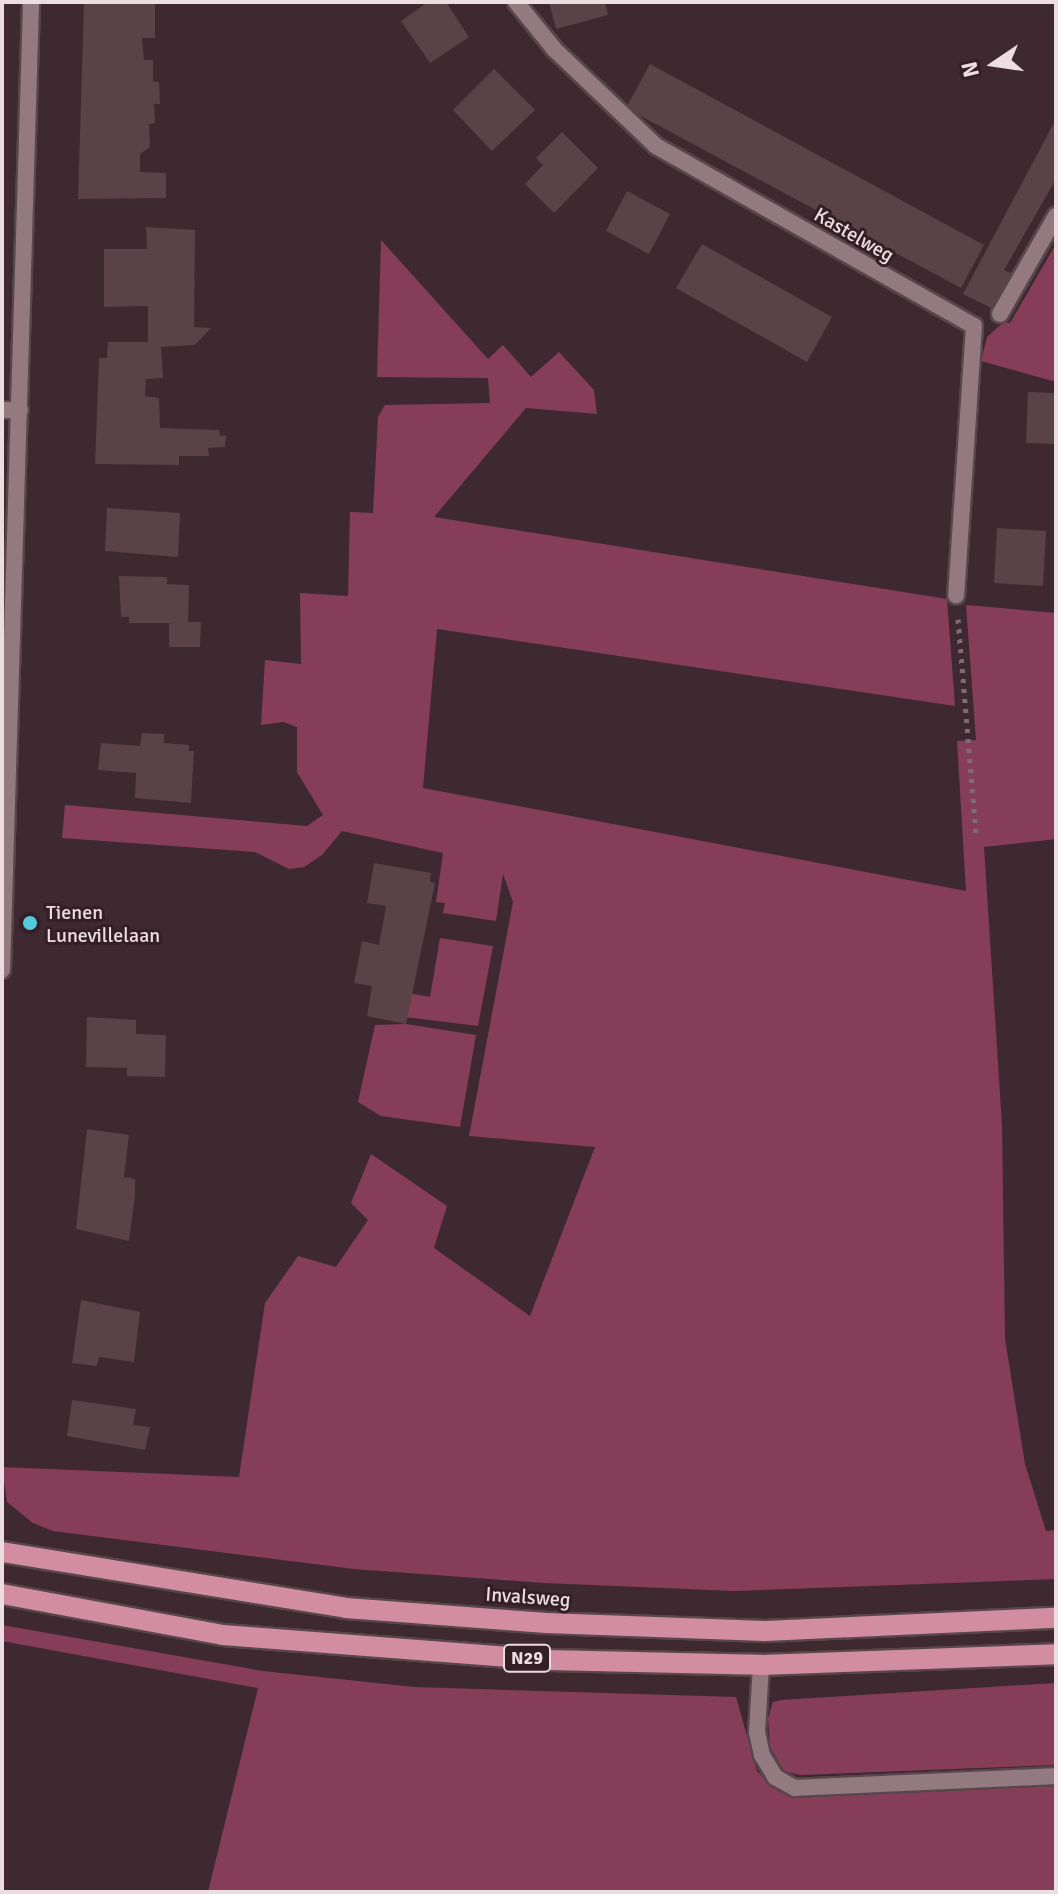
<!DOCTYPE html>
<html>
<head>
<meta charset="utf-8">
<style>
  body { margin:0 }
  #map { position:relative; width:1058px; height:1894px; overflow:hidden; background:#3f2930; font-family:Signika,sans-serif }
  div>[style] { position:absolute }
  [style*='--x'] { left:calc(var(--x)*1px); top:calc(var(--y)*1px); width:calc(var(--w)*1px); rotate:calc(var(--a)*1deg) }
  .green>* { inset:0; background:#863e58 }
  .building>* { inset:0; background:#594248 }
  .path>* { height:5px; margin-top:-2.5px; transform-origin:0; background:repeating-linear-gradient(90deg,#7f6c72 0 4px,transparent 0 10px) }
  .roads { filter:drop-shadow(2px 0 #58464c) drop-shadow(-2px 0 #58464c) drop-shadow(0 2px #58464c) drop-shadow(0 -2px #58464c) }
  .service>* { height:16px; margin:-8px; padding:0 8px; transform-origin:8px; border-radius:8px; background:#937980 }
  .minor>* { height:16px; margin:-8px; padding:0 8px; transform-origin:8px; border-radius:8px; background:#937980 }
  .tertiary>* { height:16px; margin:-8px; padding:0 8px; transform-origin:8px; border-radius:8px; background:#937980 }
  .primary>* { height:20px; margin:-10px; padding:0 10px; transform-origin:10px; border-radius:10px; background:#d28da3 }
  .dots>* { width:22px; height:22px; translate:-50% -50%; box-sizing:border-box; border:4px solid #341f26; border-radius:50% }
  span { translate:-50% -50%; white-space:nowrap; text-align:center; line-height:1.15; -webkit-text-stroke:6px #341f26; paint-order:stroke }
  .shield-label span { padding:2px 6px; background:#341f26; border:2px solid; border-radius:6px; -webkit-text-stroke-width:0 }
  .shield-label { font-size:18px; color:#ebdde1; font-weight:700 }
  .street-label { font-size:20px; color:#ebdde1 }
  .poi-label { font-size:20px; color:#ebdde1 }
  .left { translate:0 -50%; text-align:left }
  .frame { position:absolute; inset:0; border:4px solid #ebdde1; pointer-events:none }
  .north { position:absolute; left:954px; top:24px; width:80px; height:80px; -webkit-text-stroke:6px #341f26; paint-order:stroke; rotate:257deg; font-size:22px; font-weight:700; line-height:32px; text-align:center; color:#ebdde1 }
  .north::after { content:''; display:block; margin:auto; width:28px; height:36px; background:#ebdde1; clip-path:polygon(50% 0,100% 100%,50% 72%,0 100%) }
</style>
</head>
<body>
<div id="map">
  <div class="green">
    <div style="clip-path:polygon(381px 240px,488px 359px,503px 345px,531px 377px,559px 352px,594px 390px,597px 414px,526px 408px,434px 517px,947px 599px,955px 706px,437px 629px,423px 788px,966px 891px,957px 741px,976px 740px,966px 605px,1056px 613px,1056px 839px,984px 847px,1002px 1125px,1005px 1339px,1025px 1464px,1046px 1531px,1056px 1530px,1056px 1579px,734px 1591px,544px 1583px,354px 1569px,53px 1531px,33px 1523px,7px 1502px,2px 1467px,239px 1477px,265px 1303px,298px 1256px,336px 1267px,368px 1220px,351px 1203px,371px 1154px,447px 1206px,434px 1248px,530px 1316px,595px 1147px,469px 1136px,513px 902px,503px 874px,496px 921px,443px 913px,445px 903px,436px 902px,443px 853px,342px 831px,322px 855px,304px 867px,289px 869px,255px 852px,62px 838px,65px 805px,307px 826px,323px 815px,297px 772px,297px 727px,283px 722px,261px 725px,265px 660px,301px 664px,300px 593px,348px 596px,350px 512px,373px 513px,378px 417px,385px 405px,490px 403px,488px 378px,377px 377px)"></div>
    <div style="clip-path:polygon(1056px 244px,1056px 382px,981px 361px,987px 337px,1004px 322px,1010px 323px)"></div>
    <div style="clip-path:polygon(440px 938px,493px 946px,478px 1026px,405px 1017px,408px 993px,430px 997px)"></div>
    <div style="clip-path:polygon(406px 1024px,476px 1035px,460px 1127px,381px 1116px,358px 1102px,375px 1025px)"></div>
    <div style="clip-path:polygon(2px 1625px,263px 1671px,414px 1687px,736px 1697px,757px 1771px,779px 1792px,800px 1796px,1056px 1786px,1056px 1892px,208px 1892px,258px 1688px,2px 1641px)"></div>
    <div style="clip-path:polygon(1056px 1683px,1056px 1765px,800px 1775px,784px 1771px,770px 1747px,768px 1718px,773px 1702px,781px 1700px)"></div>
  </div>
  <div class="building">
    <div style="clip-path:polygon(84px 2px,155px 2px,155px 38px,142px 38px,144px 60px,153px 60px,153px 82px,159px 82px,160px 104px,154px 104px,155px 123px,149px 124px,150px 147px,140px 154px,140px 172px,166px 173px,166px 198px,78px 199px)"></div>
    <div style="clip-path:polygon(428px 2px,446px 2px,469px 37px,430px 63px,401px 21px)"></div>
    <div style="clip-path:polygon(549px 2px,605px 2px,608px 15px,556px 29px)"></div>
    <div style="clip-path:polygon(650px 64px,984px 245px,961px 288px,626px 108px)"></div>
    <div style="clip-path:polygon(494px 69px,535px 110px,492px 151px,453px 110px)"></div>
    <div style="clip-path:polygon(1056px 119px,1056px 179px,1004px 270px,1013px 274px,993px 309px,963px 294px)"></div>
    <div style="clip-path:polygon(562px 132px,598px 168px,554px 213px,525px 184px,543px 165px,536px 158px)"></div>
    <div style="clip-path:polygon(627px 191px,670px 214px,649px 254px,606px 231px)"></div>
    <div style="clip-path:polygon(146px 227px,195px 230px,194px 327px,211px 328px,195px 345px,161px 347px,163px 378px,146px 379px,145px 396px,159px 398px,160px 428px,219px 430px,220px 436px,226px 435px,225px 447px,208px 448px,209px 456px,179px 456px,179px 465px,95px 464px,99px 358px,107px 358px,108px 342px,148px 342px,148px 306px,104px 307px,104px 249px,147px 249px)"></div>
    <div style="clip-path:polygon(702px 244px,832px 317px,807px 362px,676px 288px)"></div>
    <div style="clip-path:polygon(1028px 392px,1056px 393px,1056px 444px,1026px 443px)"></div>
    <div style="clip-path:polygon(107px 508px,180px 513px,178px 557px,105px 551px)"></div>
    <div style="clip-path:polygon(997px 528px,1046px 531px,1043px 586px,994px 583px)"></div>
    <div style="clip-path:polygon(119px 576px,167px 577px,167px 584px,189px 585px,188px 622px,201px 622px,200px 647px,169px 647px,169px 623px,129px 623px,129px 617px,121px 617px)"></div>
    <div style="clip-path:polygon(142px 733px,164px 734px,164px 743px,189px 745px,189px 751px,194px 751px,191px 803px,135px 798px,136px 773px,98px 770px,101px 743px,140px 746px)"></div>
    <div style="clip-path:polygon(374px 863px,431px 873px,430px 882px,435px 883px,406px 1024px,367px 1016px,372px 986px,354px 983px,362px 941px,379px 945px,386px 906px,367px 903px)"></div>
    <div style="clip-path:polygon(87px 1017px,136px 1020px,136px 1034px,166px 1035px,165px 1077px,127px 1076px,127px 1068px,86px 1067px)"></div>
    <div style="clip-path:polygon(87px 1129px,129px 1135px,124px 1177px,135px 1179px,135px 1196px,129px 1241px,76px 1229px)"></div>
    <div style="clip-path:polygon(81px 1300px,140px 1312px,134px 1362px,99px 1357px,97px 1366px,72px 1363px)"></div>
    <div style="clip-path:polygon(72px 1400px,136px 1409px,133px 1425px,150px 1427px,145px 1450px,67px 1436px)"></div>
  </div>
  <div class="path">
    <div style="--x:958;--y:619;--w:215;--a:85.2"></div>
  </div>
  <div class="roads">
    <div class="service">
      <div style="--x:1000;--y:314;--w:113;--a:-60.3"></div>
      <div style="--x:761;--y:1665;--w:67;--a:93.4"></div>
      <div style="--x:757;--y:1732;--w:24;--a:78"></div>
      <div style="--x:762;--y:1755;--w:26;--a:59"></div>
      <div style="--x:775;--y:1777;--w:23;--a:29"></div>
      <div style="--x:795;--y:1788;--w:261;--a:-2.6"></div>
    </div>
    <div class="minor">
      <div style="--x:516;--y:2;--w:62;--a:50.9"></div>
      <div style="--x:555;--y:50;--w:139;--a:43.5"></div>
      <div style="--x:656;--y:146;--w:365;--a:29.5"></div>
      <div style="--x:974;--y:326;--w:270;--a:93.8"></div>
      <div style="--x:2;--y:410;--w:18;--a:0"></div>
    </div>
    <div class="tertiary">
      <div style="--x:2;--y:970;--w:968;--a:-88.28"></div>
    </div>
    <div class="primary">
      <div style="--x:2;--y:1552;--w:349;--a:9.2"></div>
      <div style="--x:346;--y:1608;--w:201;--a:4.3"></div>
      <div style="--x:546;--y:1623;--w:219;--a:2.1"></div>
      <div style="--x:765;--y:1631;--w:291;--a:-2.6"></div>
      <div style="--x:2;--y:1594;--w:225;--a:10.5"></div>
      <div style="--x:223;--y:1635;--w:326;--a:4.4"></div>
      <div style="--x:548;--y:1660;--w:213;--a:1.3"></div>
      <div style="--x:761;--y:1665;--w:295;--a:-2.1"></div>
    </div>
  </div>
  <div class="dots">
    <div style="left:30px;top:923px;background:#54cadc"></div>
  </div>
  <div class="shield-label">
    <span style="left:527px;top:1658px">N29</span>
  </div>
  <div class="street-label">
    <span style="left:854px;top:235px;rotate:30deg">Kastelweg</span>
    <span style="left:528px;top:1597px;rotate:4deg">Invalsweg</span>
  </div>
  <div class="poi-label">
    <span class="left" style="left:46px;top:924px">Tienen<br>Lunevillelaan</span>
  </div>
  <div class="frame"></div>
  <div class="north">N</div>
</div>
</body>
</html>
